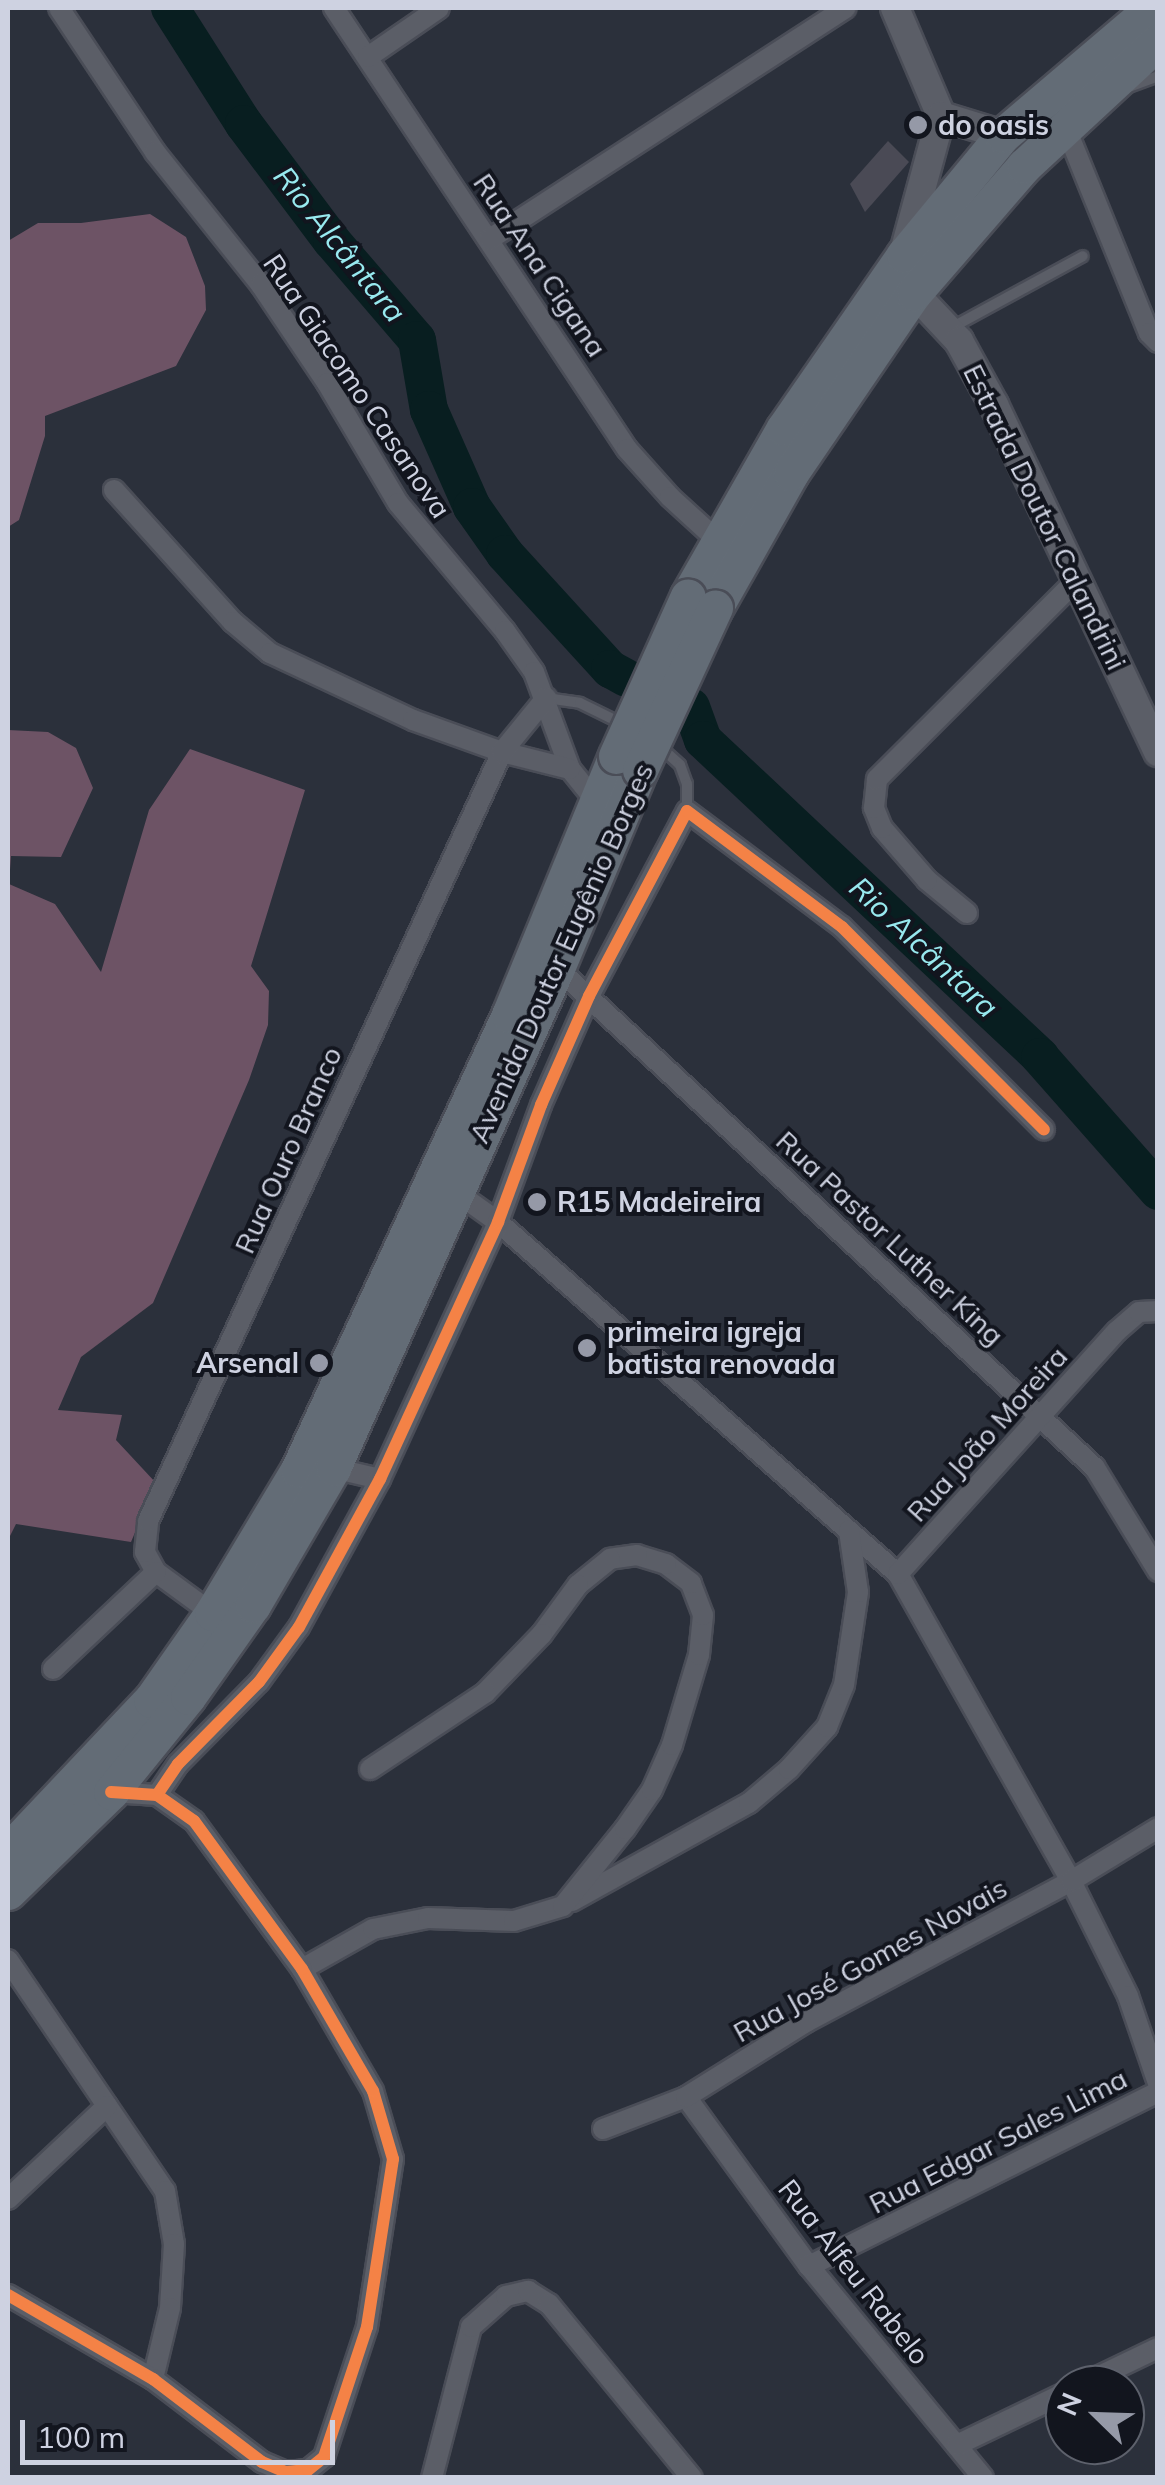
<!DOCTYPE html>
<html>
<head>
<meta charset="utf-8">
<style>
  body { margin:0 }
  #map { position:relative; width:1165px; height:2485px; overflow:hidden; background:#2b303b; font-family:Mulish,sans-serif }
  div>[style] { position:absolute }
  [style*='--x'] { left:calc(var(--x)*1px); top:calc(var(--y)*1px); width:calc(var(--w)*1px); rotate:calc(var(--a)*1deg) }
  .forest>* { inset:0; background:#6d5365 }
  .river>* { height:38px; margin:-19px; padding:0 19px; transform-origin:19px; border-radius:19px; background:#081e20 }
  .building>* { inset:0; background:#4a4a55 }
  .roads { filter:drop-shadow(2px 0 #4a4d57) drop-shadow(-2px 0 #4a4d57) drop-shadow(0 2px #4a4d57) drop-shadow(0 -2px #4a4d57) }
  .service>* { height:10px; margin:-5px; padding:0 5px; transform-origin:5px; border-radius:5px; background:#5b5e67 }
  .minor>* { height:20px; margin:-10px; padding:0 10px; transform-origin:10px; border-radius:10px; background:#5b5e67 }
  .tertiary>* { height:28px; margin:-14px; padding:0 14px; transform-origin:14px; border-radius:14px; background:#5b5e67 }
  .trunk>* { height:35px; margin:-17.5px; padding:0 17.5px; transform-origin:17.5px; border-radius:17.5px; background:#636c76 }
  .bridges { filter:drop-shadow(2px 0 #4a4d57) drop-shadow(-2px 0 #4a4d57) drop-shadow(0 2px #4a4d57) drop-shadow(0 -2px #4a4d57) }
  .trunk-bridge>* { height:35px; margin:-17.5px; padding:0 17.5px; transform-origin:17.5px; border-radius:17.5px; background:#636c76 }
  .cycleway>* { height:12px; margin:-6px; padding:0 6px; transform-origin:6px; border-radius:6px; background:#f48246 }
  .dots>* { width:28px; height:28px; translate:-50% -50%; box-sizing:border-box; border:5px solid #12151e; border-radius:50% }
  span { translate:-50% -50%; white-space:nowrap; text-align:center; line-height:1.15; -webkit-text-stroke:8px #12151e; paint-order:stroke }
  .poi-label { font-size:28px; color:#ced2e1; font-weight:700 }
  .left { translate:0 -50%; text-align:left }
  .right { translate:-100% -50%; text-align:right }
  .street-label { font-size:28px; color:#ced2e1 }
  .water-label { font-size:30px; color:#98e9ef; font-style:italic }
  .frame { position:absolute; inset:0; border:10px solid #ced2e1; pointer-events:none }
  .north { position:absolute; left:1045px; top:2365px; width:100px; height:100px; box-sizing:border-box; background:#12151e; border:2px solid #5d616c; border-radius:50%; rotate:293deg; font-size:28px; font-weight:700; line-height:40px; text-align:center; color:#ced2e1 }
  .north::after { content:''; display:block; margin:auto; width:35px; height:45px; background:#9599a7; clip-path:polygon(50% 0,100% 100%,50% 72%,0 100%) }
  .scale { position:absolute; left:20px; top:2420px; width:315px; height:45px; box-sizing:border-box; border:5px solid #ced2e1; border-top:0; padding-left:12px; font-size:30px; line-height:35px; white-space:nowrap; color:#ced2e1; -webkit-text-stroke:8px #12151e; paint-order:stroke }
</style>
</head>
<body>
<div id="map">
  <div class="forest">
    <div style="clip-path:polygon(150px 214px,186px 237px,205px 286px,206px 310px,176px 366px,45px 416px,45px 436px,19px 520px,8px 527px,8px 241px,38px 223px,81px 223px)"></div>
    <div style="clip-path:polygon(8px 730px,48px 732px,76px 748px,93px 788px,61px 857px,11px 856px,9px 884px,55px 904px,101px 972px,149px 810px,190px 749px,305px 790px,251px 966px,269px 991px,268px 1025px,249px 1080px,153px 1303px,81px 1357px,58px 1410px,122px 1415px,116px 1440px,156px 1483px,131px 1542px,16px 1524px,8px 1540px)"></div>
  </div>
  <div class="river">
    <div style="--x:170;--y:8;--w:138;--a:57.5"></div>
    <div style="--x:244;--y:124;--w:146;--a:53.1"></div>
    <div style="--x:332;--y:241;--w:130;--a:49.4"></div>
    <div style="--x:417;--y:340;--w:71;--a:80.3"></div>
    <div style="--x:429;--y:410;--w:106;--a:66.1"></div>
    <div style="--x:472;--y:507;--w:57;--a:54.9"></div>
    <div style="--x:505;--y:554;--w:156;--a:47.6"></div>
    <div style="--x:610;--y:669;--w:18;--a:29"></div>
    <div style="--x:691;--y:707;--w:35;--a:70"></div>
    <div style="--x:703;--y:740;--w:463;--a:43.2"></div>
    <div style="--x:1040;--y:1057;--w:179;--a:48.6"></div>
  </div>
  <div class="building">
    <div style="clip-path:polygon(888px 141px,909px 162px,865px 212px,850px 184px)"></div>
  </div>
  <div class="roads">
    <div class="service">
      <div style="--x:1123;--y:89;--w:37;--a:-20"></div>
      <div style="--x:951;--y:328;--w:150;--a:-28.6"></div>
      <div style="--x:546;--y:698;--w:34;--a:8"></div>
      <div style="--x:580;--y:703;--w:50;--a:26.1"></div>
      <div style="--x:657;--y:744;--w:31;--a:42"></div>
      <div style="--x:680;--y:765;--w:20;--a:70"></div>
      <div style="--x:687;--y:784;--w:26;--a:90"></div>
    </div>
    <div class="minor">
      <div style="--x:59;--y:8;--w:173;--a:56.3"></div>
      <div style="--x:155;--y:152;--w:170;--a:51.4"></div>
      <div style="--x:261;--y:285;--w:118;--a:56"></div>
      <div style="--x:327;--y:383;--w:139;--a:59.4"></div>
      <div style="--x:398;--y:503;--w:167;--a:50.1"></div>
      <div style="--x:505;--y:631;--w:50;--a:54.7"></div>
      <div style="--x:534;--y:672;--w:103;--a:69.6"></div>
      <div style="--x:570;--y:769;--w:40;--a:51"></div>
      <div style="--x:334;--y:8;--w:529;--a:56.4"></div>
      <div style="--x:627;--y:449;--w:64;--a:48.1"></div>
      <div style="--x:670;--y:497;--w:64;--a:42.5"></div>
      <div style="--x:368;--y:57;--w:86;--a:-34.6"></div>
      <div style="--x:1065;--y:126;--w:223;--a:67.9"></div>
      <div style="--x:1149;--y:333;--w:13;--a:45"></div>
      <div style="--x:490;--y:239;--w:424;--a:-33"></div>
      <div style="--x:114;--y:490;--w:178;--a:48"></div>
      <div style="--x:233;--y:622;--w:48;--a:40"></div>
      <div style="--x:270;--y:653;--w:158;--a:25.1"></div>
      <div style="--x:413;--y:720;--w:95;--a:19.8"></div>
      <div style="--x:502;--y:752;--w:70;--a:14"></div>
      <div style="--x:967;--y:913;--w:52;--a:-140.5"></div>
      <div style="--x:927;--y:880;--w:69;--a:-130.9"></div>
      <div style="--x:882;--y:828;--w:22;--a:-112"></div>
      <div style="--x:874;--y:808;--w:29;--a:-84"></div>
      <div style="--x:877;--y:779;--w:282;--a:-44.9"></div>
      <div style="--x:557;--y:968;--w:734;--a:42.9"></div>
      <div style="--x:1095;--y:1468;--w:121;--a:58.5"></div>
      <div style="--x:456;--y:1192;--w:52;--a:35.5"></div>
      <div style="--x:498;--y:1222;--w:533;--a:41.35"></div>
      <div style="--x:898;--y:1574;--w:352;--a:60.6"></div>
      <div style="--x:1071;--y:1881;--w:128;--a:63.6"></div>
      <div style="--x:1128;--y:1996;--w:92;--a:71"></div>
      <div style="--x:333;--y:1468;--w:48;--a:13.2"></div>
      <div style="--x:898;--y:1574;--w:327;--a:-48"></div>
      <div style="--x:1117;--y:1331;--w:29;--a:-41"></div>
      <div style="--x:1139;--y:1312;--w:19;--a:-3"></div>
      <div style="--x:212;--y:1613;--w:69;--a:-143.8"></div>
      <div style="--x:156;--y:1572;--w:23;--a:-119"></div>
      <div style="--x:145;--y:1552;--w:31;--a:-84"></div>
      <div style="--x:148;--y:1521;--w:847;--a:-65.28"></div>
      <div style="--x:502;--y:752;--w:70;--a:-50.8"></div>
      <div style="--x:53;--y:1669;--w:141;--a:-43.3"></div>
      <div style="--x:157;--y:1795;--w:37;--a:-56"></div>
      <div style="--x:178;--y:1764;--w:115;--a:-45.4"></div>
      <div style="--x:259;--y:1682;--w:68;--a:-54"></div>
      <div style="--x:299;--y:1627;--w:169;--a:-61.3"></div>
      <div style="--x:380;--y:1479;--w:283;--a:-65.3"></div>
      <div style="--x:498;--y:1222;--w:125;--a:-69.8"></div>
      <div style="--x:541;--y:1105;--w:119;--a:-66.2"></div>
      <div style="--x:589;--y:996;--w:209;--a:-62.1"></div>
      <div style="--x:687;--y:811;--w:194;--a:36.8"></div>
      <div style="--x:842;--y:927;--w:286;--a:45.1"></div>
      <div style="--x:572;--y:1901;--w:202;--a:-29"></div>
      <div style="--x:749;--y:1803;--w:52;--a:-40.4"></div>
      <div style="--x:789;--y:1769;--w:57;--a:-47.9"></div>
      <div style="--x:827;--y:1727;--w:45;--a:-68"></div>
      <div style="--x:844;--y:1685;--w:94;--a:-81.4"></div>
      <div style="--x:858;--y:1592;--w:62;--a:-98.4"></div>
      <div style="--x:8;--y:1960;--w:279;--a:55.8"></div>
      <div style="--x:165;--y:2191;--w:54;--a:80.4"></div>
      <div style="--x:174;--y:2244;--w:64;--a:93.6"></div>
      <div style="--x:170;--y:2308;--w:73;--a:103.5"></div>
      <div style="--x:302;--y:1969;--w:81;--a:-29.4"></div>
      <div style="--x:373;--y:1929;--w:56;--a:-11.3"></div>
      <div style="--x:428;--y:1918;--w:86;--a:2"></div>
      <div style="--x:514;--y:1921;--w:51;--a:-17"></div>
      <div style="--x:563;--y:1906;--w:99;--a:-51.2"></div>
      <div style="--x:625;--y:1829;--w:47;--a:-55.3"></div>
      <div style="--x:652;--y:1790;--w:49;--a:-66"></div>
      <div style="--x:672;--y:1745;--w:94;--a:-73.3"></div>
      <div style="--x:699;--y:1655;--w:40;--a:-84.3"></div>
      <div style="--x:703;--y:1615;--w:34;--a:-111"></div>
      <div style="--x:691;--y:1583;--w:31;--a:-143"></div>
      <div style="--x:666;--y:1564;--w:30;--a:-163"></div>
      <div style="--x:637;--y:1555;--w:27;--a:172"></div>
      <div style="--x:610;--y:1559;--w:41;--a:140.9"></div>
      <div style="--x:578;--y:1585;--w:61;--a:126.3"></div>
      <div style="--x:542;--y:1634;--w:82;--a:134"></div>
      <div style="--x:485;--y:1693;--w:138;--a:146.5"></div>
      <div style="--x:686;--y:2097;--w:209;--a:54"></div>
      <div style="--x:809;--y:2266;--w:274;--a:50.6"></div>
      <div style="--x:603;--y:2129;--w:89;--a:-21.1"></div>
      <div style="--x:686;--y:2097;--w:142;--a:-32"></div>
      <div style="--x:806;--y:2022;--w:300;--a:-28"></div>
      <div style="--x:1071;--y:1881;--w:102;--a:-31.3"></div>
      <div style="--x:8;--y:2199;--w:136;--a:-43.2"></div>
      <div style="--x:809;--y:2266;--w:390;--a:-26.5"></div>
      <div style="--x:8;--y:2295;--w:168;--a:30.1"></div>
      <div style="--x:153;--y:2379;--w:137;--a:37.3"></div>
      <div style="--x:262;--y:2462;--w:25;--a:23"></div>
      <div style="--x:285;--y:2472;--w:23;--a:-5"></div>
      <div style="--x:308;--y:2470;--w:21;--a:-39"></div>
      <div style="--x:324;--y:2457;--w:137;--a:-71.7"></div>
      <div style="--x:367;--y:2327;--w:170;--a:-81.2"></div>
      <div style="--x:393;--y:2159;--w:71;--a:-106.4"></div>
      <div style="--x:373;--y:2091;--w:141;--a:-120.2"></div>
      <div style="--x:302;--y:1969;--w:183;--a:-126.1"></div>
      <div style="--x:194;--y:1821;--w:45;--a:-144.9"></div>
      <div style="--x:157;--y:1795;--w:46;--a:-176.3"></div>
      <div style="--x:1081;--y:2385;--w:85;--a:-25.7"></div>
      <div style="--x:957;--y:2445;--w:120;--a:-25.7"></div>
      <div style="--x:432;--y:2478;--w:156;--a:-75.5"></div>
      <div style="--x:471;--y:2327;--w:47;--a:-41.5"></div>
      <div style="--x:506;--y:2296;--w:23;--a:-13"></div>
      <div style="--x:528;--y:2291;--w:25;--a:32"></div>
      <div style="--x:549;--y:2304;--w:225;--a:50.6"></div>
    </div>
    <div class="tertiary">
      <div style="--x:895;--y:8;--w:117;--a:66.9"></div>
      <div style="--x:941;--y:116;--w:141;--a:105.2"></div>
      <div style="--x:941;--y:116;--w:65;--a:17"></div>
      <div style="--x:914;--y:293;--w:66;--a:46.8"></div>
      <div style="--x:959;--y:341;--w:73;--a:61.3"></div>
      <div style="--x:994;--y:405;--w:384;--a:64.7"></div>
    </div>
    <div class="trunk">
      <div style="--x:688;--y:596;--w:193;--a:-60.3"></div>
      <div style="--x:784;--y:428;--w:211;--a:-55.3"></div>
      <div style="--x:904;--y:255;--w:156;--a:-50.5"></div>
      <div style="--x:1003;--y:135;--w:196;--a:-40.4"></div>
      <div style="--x:715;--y:608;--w:155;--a:-60.6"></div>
      <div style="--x:791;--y:473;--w:218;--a:-55.7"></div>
      <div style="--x:914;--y:293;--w:168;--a:-49.1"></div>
      <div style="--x:1024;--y:166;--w:183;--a:-42.8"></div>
      <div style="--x:8;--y:1851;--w:208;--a:-46.6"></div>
      <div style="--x:151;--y:1700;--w:106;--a:-55"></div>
      <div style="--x:212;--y:1613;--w:167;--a:-59"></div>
      <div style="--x:298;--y:1470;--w:502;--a:-65.12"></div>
      <div style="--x:509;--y:1015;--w:280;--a:-67.6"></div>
      <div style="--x:8;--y:1892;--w:144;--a:-44.2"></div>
      <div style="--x:111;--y:1792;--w:122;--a:-51"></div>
      <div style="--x:188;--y:1697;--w:113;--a:-54.8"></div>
      <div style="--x:253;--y:1605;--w:159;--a:-59.7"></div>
      <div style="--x:333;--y:1468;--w:548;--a:-65.87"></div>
      <div style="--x:557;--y:968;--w:215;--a:-67.3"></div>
    </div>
  </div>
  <div class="bridges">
    <div class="trunk-bridge">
      <div style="--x:616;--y:756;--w:175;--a:-65.8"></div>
      <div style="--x:640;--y:770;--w:179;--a:-65.2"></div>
    </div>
  </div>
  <div class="cycleway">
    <div style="--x:157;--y:1795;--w:37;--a:-56"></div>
    <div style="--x:178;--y:1764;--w:115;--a:-45.4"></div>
    <div style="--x:259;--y:1682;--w:68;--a:-54"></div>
    <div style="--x:299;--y:1627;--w:169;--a:-61.3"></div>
    <div style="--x:380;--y:1479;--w:283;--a:-65.3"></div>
    <div style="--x:498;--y:1222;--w:125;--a:-69.8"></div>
    <div style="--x:541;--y:1105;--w:119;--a:-66.2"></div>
    <div style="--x:589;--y:996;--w:209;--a:-62.1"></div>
    <div style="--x:687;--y:811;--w:194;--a:36.8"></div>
    <div style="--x:842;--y:927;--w:286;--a:45.1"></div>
    <div style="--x:8;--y:2295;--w:168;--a:30.1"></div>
    <div style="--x:153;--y:2379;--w:137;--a:37.3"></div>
    <div style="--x:262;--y:2462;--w:25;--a:23"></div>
    <div style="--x:285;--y:2472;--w:23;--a:-5"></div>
    <div style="--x:308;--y:2470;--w:21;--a:-39"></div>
    <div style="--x:324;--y:2457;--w:137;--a:-71.7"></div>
    <div style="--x:367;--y:2327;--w:170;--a:-81.2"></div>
    <div style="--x:393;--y:2159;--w:71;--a:-106.4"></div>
    <div style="--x:373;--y:2091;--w:141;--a:-120.2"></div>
    <div style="--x:302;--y:1969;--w:183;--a:-126.1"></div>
    <div style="--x:194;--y:1821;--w:45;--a:-144.9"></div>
    <div style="--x:157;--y:1795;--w:46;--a:-176.3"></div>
  </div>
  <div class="dots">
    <div style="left:918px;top:125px;background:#9599a7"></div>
    <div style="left:537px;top:1202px;background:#9599a7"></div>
    <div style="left:587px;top:1348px;background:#9599a7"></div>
    <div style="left:319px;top:1363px;background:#9599a7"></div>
  </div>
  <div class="poi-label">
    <span class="left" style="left:938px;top:125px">do oasis</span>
    <span class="left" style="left:557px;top:1202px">R15 Madeireira</span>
    <span class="left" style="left:607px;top:1348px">primeira igreja<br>batista renovada</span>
    <span class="right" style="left:299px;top:1363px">Arsenal</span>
  </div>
  <div class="street-label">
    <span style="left:540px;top:265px;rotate:56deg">Rua Ana Cigana</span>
    <span style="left:357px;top:386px;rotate:56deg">Rua Giacomo Casanova</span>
    <span style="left:1045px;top:517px;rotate:64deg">Estrada Doutor Calandrini</span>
    <span style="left:561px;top:953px;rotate:-66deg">Avenida Doutor Eugênio Borges</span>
    <span style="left:288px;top:1150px;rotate:-66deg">Rua Ouro Branco</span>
    <span style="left:890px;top:1238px;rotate:43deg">Rua Pastor Luther King</span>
    <span style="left:987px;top:1434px;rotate:-48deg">Rua João Moreira</span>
    <span style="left:870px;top:1960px;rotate:-29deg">Rua José Gomes Novais</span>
    <span style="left:998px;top:2141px;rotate:-27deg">Rua Edgar Sales Lima</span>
    <span style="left:854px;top:2272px;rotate:52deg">Rua Alfeu Rabelo</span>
  </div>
  <div class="water-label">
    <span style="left:340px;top:244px;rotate:51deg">Rio Alcântara</span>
    <span style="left:924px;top:947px;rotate:43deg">Rio Alcântara</span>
  </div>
  <div class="frame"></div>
  <div class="north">N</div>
  <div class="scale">100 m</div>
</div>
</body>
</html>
